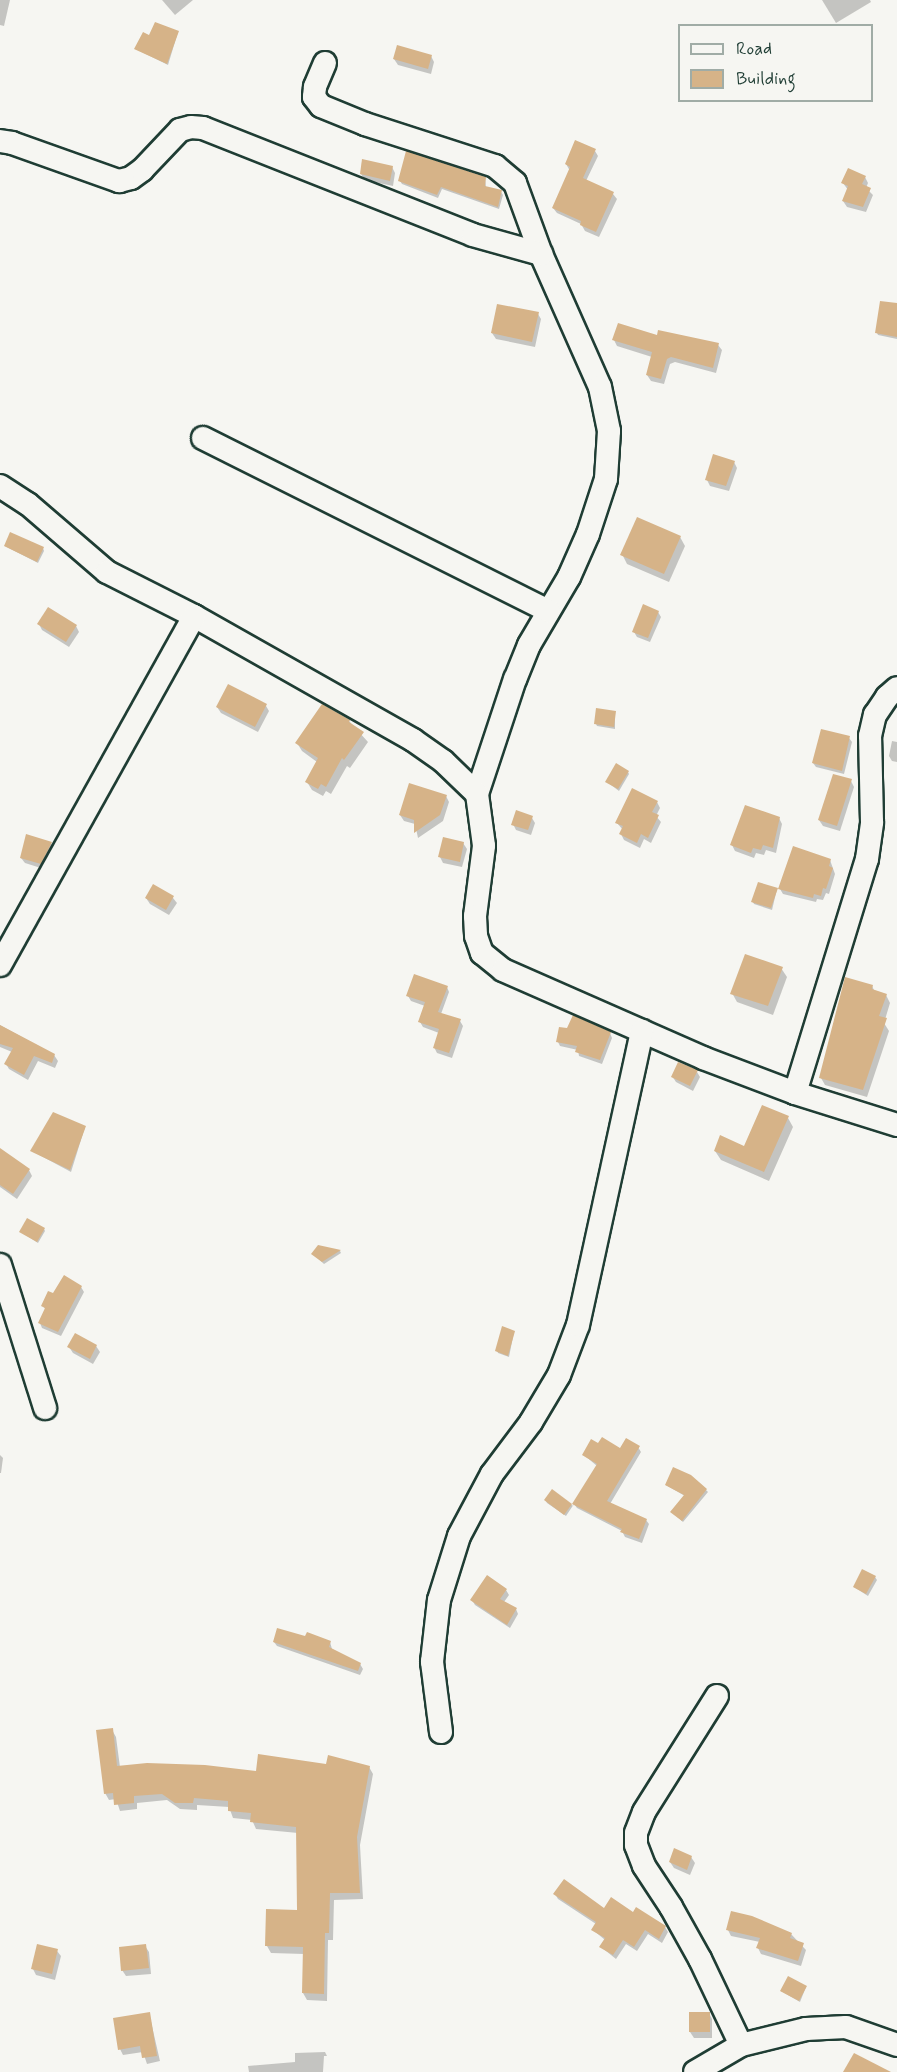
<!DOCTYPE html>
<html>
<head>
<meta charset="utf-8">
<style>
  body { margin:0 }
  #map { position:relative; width:897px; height:2072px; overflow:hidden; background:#f6f6f2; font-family:Mynerve,sans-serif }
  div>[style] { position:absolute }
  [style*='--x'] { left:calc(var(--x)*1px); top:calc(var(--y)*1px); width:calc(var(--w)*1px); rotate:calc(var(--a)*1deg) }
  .shadow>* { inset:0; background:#0003 }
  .building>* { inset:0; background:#d6b388 }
  .roads { filter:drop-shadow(2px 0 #1f3d34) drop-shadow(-2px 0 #1f3d34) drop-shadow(0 2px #1f3d34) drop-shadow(0 -2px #1f3d34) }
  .minor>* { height:22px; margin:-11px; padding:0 11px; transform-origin:11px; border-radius:11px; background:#f6f6f2 }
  span { translate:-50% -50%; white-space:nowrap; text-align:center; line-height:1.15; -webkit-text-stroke:5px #f6f6f2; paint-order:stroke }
  .legend { position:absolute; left:678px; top:24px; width:195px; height:78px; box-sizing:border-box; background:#f6f6f2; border:2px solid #a0aca6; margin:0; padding:8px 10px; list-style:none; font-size:18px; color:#1f3d34 }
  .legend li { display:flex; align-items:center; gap:12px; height:30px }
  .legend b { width:30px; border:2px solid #a0aca6 }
</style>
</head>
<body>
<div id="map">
  <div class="shadow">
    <div style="clip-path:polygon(0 0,10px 0,4px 26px,0 25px)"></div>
    <div style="clip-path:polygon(162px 0,193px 0,175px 15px)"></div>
    <div style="clip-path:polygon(822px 0,870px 0,871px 2px,836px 23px)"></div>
    <div style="clip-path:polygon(178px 32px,168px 65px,136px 49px,149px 37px)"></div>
    <div style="clip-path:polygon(431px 56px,434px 62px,431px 74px,398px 65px,394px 59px)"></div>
    <div style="clip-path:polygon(595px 151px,598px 156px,586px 181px,613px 194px,617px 199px,599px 237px,585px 231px,581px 224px,557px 213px,553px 208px,570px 171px,566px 164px)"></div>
    <div style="clip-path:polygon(392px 167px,395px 173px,393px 186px,365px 180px,361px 174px)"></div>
    <div style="clip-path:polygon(865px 177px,868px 183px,866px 188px,873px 195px,866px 212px,847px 207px,843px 201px,848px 190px,843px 183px)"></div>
    <div style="clip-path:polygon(485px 178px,486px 187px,501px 192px,503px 195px,499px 209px,442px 189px,438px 198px,402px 184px,400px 181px)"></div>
    <div style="clip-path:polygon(897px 305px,897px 339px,878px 335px,877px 333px)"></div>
    <div style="clip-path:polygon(538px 314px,541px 319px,535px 347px,496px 339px,492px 333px)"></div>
    <div style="clip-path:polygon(658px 337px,718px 345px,722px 350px,716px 373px,675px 362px,670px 364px,664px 384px,651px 381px,647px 375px,652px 357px,617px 346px,614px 340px)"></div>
    <div style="clip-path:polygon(734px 462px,737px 468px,729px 491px,710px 486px,707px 480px)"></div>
    <div style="clip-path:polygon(680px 537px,685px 546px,669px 582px,627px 564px,622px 554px)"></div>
    <div style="clip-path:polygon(5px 546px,43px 548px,44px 551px,38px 563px)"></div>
    <div style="clip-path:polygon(658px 612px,661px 617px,650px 642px,637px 637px,634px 632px)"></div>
    <div style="clip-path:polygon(39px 624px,76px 626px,79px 632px,69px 647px,42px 630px)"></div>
    <div style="clip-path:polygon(266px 706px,269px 711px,258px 732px,221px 713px,217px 707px)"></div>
    <div style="clip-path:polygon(615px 712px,615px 729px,597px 726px,596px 724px)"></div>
    <div style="clip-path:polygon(349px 721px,368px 742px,350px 768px,347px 766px,331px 794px,326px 791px,323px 796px,312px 790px,307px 782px,317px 762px,302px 751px,297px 743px)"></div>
    <div style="clip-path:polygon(849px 738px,852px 742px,844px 774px,816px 767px,813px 763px)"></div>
    <div style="clip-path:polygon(892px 741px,897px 742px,897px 762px,892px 761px,889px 756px)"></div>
    <div style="clip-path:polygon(628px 772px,629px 774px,619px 791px,607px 782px)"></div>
    <div style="clip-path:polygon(851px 781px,854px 787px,840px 831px,823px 826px,819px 820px)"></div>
    <div style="clip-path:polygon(446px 796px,449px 802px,443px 821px,418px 838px,415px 824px,404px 821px,400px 815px)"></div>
    <div style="clip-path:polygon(657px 802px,660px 808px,656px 816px,661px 822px,651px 843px,644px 839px,640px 848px,624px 840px,621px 834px,623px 830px,617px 823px)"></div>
    <div style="clip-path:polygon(532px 818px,535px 823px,531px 835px,516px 830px,513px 824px)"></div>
    <div style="clip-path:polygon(779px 818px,782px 824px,776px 853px,766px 850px,764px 855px,756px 853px,754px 858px,735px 851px,732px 845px)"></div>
    <div style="clip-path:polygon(51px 843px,55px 849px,44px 869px,25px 863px,21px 858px)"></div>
    <div style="clip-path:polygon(463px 843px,467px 849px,462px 867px,443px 863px,440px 857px)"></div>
    <div style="clip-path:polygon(830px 860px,835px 874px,829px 894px,826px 893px,823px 900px,817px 899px,816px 902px,783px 894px,780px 889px)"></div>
    <div style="clip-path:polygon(154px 886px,173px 898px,177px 903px,169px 915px,150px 904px,146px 898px)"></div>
    <div style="clip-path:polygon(777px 889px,772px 910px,754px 904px,753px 902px)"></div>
    <div style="clip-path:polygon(781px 968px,787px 977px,773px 1015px,737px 1002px,732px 993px)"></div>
    <div style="clip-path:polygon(872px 986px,875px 992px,886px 995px,890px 1003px,884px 1023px,889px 1031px,867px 1097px,825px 1085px,821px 1078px)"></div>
    <div style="clip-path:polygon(447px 987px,449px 992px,441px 1014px,460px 1021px,463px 1026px,452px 1058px,437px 1053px,434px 1047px,439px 1033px,423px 1027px,420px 1022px,425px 1006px,411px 1001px,408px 996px)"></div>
    <div style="clip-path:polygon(0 1025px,54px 1055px,58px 1061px,55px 1068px,38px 1061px,28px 1080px,9px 1069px,6px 1064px,12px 1052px,0 1047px)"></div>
    <div style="clip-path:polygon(610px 1033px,612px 1038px,602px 1064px,579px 1056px,578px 1050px,560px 1046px,558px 1042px)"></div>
    <div style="clip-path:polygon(697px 1072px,700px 1077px,693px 1091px,676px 1082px,672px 1076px)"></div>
    <div style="clip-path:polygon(788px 1118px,793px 1127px,769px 1181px,721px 1160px,715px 1151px,745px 1148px)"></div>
    <div style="clip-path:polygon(85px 1127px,71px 1172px,32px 1151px)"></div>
    <div style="clip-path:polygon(0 1150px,29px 1170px,32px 1176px,17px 1199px,0 1187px)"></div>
    <div style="clip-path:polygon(44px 1229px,45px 1231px,38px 1243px,21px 1232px)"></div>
    <div style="clip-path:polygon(319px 1246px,340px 1251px,341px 1253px,324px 1264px,313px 1254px)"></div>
    <div style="clip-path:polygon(81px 1287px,84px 1292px,61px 1336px,42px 1328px,40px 1323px,46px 1310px,43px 1306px,54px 1295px)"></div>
    <div style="clip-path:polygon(514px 1332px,509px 1357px,498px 1353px,497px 1350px)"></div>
    <div style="clip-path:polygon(96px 1346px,100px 1352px,93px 1364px,73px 1353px,69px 1347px)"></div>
    <div style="clip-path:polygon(638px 1447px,641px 1452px,610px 1504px,646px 1520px,649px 1524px,642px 1543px,625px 1537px,622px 1531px,577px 1508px,574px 1504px,566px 1516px,547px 1503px,546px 1501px,553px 1491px,573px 1506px,597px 1466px,584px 1455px)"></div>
    <div style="clip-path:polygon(0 1455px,3px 1458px,1px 1473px,0 1473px)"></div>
    <div style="clip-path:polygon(666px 1485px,706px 1490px,708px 1492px,683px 1522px,672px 1512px,685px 1496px)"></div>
    <div style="clip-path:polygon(875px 1577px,877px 1580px,868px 1596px,854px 1587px)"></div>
    <div style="clip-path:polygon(506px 1590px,509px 1595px,504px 1602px,516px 1609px,518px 1614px,510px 1628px,475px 1605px,472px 1600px)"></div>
    <div style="clip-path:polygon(306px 1638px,330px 1642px,332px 1649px,360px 1664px,363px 1669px,360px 1675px,277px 1646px,274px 1642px)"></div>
    <div style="clip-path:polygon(112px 1730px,116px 1737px,120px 1767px,257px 1773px,327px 1766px,369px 1767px,373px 1774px,360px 1845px,363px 1899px,334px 1900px,333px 1940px,328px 1940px,327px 2001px,307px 2000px,303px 1993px,304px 1954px,271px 1953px,267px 1946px,298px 1912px,298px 1833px,256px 1829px,252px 1820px,233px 1818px,229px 1807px,197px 1805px,197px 1810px,180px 1809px,167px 1800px,137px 1803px,137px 1809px,120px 1811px,116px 1799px,109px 1800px,105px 1793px)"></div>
    <div style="clip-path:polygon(691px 1857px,695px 1863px,690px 1875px,674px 1868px,670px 1862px)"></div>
    <div style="clip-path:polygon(555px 1894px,604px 1910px,633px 1914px,665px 1927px,668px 1932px,662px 1943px,648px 1934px,637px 1951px,626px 1944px,616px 1959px,601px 1947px,605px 1940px,593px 1930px,596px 1924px,558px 1899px)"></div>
    <div style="clip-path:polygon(728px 1930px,791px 1934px,806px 1950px,801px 1966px,761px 1954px,758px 1948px,760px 1942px,731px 1936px)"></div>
    <div style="clip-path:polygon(145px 1946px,149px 1952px,151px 1974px,126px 1976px,122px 1970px)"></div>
    <div style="clip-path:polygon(57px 1951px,61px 1956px,55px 1980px,36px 1975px,33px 1969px)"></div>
    <div style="clip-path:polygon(806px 1987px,800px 2002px,781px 1991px)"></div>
    <div style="clip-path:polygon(149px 2013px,160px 2061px,147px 2064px,143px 2052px,123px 2055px,120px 2049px)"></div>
    <div style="clip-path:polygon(709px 2013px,712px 2019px,712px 2038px,694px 2038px,690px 2032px)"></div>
    <div style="clip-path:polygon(325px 2052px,327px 2056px,324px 2056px,323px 2072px,249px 2072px,248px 2066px,295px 2062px,295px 2053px)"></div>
  </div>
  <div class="building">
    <div style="clip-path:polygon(155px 22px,179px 31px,167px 64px,134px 49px,143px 32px,149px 35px)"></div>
    <div style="clip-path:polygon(397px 45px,432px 55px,428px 69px,393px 59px)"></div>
    <div style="clip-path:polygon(575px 140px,596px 149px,583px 178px,614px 192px,596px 232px,580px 225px,581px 221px,552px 208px,570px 167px,565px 164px)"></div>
    <div style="clip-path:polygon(406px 151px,486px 177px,485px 186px,502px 190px,498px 207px,441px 187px,437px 195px,398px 181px)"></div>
    <div style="clip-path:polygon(362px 159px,393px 166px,390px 181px,360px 174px)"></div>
    <div style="clip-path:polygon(848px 168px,866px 176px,862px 184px,871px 188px,863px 207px,842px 201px,848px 186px,841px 183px)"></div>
    <div style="clip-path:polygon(880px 301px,897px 303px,897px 337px,875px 333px)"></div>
    <div style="clip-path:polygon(497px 304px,539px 312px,532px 342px,491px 333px)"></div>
    <div style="clip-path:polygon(618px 323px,657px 335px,658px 330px,719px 343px,713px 368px,671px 357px,667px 359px,661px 379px,646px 375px,652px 352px,612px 340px)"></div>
    <div style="clip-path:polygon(713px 454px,735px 461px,726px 486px,705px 480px)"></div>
    <div style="clip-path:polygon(637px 517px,681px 536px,664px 574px,620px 555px)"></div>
    <div style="clip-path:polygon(10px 532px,44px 547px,37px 562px,4px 546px)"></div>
    <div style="clip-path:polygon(643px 604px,659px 611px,648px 638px,632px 632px)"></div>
    <div style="clip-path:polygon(48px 607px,77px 625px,66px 642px,37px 624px)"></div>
    <div style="clip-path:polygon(228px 684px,267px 704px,255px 727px,216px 707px)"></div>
    <div style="clip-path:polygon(322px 704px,350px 720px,349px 722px,364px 732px,344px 760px,342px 758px,326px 787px,321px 784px,318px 789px,305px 782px,318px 758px,295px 743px)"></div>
    <div style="clip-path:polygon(596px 708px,616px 711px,614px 727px,594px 724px)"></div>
    <div style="clip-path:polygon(821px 729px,850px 736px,842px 771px,812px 763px)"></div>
    <div style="clip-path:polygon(616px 763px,629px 771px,618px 789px,605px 782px)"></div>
    <div style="clip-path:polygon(833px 774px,852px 779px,837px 826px,818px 820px)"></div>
    <div style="clip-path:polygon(409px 783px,447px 795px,440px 815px,414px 833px,414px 820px,399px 815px)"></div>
    <div style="clip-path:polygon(632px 788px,658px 801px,652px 812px,659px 815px,648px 838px,641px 834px,637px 843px,619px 834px,623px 826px,615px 823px)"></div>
    <div style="clip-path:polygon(745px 805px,780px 817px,773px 848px,763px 845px,761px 850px,753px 848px,751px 853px,730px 845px)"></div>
    <div style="clip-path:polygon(516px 810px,533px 816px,528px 830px,511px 825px)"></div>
    <div style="clip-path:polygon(26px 834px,52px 842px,41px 864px,20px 858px)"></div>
    <div style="clip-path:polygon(443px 837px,464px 842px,460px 862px,438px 857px)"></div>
    <div style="clip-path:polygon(793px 846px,831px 859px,829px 866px,833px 868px,826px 889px,823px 888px,821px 896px,814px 894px,813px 898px,778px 889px)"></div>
    <div style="clip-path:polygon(758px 882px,778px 888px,771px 908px,751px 902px)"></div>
    <div style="clip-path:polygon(153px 884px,174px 896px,166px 910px,145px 898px)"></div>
    <div style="clip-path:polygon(745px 954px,783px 967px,768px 1006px,730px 994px)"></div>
    <div style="clip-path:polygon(414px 974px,448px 986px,438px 1012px,461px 1019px,449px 1053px,433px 1048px,439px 1029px,418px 1022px,425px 1002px,406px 996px)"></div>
    <div style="clip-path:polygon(845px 977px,873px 985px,872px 989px,887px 994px,879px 1016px,887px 1018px,863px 1090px,819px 1078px)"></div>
    <div style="clip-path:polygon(573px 1015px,611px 1032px,600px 1060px,575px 1052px,577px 1046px,556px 1042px,559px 1027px,567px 1028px)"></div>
    <div style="clip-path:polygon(0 1025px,55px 1054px,52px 1063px,34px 1056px,24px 1075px,4px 1064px,13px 1048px,0 1044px)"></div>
    <div style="clip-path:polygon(678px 1062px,698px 1070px,690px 1086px,671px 1077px)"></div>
    <div style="clip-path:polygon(762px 1105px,789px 1116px,764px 1172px,714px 1151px,720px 1135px,744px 1146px)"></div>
    <div style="clip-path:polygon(53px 1112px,86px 1126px,70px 1170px,30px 1151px)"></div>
    <div style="clip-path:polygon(0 1148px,30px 1169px,13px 1194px,0 1185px)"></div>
    <div style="clip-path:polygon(27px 1218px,45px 1228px,37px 1242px,19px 1232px)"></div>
    <div style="clip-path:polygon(318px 1245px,341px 1250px,322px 1262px,311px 1254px)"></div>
    <div style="clip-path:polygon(64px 1275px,82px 1286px,58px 1332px,38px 1323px,45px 1308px,41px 1306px,48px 1291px,53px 1293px)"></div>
    <div style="clip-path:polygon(502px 1326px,515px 1331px,508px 1356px,495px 1351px)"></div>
    <div style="clip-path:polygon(75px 1333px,97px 1345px,90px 1359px,67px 1347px)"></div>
    <div style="clip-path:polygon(602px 1437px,620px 1448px,626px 1438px,640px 1446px,607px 1501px,647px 1519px,639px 1539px,620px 1532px,622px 1529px,572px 1504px,597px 1464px,582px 1455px,591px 1439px,598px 1443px)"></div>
    <div style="clip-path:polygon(673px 1467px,691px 1475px,707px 1489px,682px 1521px,670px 1512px,684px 1495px,665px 1485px)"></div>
    <div style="clip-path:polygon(552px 1489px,572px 1504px,564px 1515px,544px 1500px)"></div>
    <div style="clip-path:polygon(862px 1569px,876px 1576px,866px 1594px,853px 1587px)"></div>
    <div style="clip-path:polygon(487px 1575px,507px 1589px,500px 1599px,517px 1608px,507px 1625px,470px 1600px)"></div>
    <div style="clip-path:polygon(277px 1628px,305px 1636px,307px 1632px,331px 1641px,329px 1647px,361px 1663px,358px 1671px,273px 1642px)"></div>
    <div style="clip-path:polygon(113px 1728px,117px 1766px,147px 1763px,205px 1765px,256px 1771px,258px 1754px,326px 1764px,328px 1755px,370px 1766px,357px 1837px,360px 1893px,330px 1893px,329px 1933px,325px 1933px,324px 1994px,302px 1993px,303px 1947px,265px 1946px,266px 1909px,297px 1910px,296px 1827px,250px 1822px,251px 1813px,228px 1811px,228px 1801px,194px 1798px,193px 1803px,175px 1803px,162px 1794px,134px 1796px,134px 1803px,114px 1805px,113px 1793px,104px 1794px,96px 1730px)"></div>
    <div style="clip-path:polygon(674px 1848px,692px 1856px,687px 1870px,669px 1862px)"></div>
    <div style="clip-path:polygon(564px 1879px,604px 1908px,611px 1897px,633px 1912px,636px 1907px,666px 1926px,659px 1939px,645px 1930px,634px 1947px,623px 1940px,613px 1955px,599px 1947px,605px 1938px,591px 1930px,596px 1922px,553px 1894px)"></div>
    <div style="clip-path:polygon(731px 1911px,752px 1916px,792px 1933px,790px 1938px,804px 1943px,798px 1961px,756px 1948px,760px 1938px,726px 1930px)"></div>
    <div style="clip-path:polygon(37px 1944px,58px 1949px,52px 1974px,31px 1969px)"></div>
    <div style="clip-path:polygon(146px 1944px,149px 1968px,121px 1971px,119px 1947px)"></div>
    <div style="clip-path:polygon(788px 1976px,807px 1986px,799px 2001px,780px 1991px)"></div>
    <div style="clip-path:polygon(150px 2012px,157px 2056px,142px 2058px,140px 2046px,118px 2050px,113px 2018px)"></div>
    <div style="clip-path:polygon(689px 2012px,710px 2012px,710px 2032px,689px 2032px)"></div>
    <div style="clip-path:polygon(854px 2053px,891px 2072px,843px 2072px)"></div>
  </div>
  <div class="roads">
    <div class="minor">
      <div style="--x:325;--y:63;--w:26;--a:113"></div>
      <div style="--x:315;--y:87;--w:10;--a:96"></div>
      <div style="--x:314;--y:97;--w:11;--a:52"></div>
      <div style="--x:321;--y:106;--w:48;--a:22.2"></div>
      <div style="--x:365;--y:124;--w:137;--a:17.9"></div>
      <div style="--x:495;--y:166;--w:26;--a:40"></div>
      <div style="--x:515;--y:183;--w:76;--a:69.9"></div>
      <div style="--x:541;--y:254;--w:145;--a:66.1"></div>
      <div style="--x:600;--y:387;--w:45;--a:78.4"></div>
      <div style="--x:609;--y:431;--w:48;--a:93.6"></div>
      <div style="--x:606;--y:479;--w:58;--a:108.1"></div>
      <div style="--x:588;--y:534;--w:47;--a:113.8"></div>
      <div style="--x:569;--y:577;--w:79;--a:120.5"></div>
      <div style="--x:529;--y:645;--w:37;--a:112"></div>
      <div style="--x:515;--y:679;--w:121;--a:108.3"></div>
      <div style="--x:0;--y:141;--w:12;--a:9"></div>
      <div style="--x:12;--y:143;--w:114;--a:19.6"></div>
      <div style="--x:119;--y:181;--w:12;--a:-14"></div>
      <div style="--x:131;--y:178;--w:14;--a:-36"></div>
      <div style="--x:142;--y:170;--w:55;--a:-46.5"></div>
      <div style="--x:180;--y:130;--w:11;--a:-15"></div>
      <div style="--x:191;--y:127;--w:12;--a:5"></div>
      <div style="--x:203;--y:128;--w:290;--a:21.6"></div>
      <div style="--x:473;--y:235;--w:71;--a:15.6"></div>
      <div style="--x:203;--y:438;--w:386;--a:26.6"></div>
      <div style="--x:0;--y:486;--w:33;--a:33"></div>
      <div style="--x:28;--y:504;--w:104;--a:40.7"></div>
      <div style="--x:107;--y:572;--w:97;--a:26.8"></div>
      <div style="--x:194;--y:616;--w:252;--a:29.5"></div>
      <div style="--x:413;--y:740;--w:37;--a:35"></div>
      <div style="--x:443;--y:761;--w:47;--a:44.1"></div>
      <div style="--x:477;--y:794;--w:52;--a:82.3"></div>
      <div style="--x:484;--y:846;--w:71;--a:97.3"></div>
      <div style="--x:475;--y:916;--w:20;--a:87"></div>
      <div style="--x:476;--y:936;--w:18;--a:71"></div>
      <div style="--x:482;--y:953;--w:27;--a:39"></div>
      <div style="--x:503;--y:970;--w:219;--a:23.7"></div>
      <div style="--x:703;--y:1058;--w:98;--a:20.8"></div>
      <div style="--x:795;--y:1093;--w:107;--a:17.4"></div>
      <div style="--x:0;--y:965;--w:399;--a:-60.9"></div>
      <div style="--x:795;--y:1093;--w:245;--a:-72.9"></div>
      <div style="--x:867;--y:859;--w:37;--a:-82"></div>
      <div style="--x:872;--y:822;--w:86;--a:-91.3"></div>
      <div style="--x:870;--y:736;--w:22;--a:-77"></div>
      <div style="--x:875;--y:715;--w:22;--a:-56"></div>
      <div style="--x:887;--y:697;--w:13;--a:-42"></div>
      <div style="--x:0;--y:1265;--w:150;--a:72.5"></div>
      <div style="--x:717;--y:1696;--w:137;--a:122.2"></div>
      <div style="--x:644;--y:1812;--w:22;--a:111"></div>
      <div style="--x:636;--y:1833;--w:12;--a:90"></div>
      <div style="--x:636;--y:1845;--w:22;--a:69"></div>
      <div style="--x:644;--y:1866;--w:49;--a:56.6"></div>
      <div style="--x:671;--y:1907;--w:60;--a:60.9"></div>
      <div style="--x:700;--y:1959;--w:95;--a:64.5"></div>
      <div style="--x:441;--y:1732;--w:71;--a:-97.3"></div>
      <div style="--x:432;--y:1662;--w:62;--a:-83.6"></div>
      <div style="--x:439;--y:1600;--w:67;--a:-72.6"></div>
      <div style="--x:459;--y:1536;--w:70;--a:-62"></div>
      <div style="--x:492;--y:1474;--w:65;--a:-53.1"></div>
      <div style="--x:531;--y:1422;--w:55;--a:-59.2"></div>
      <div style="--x:559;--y:1375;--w:53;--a:-69.2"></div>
      <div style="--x:578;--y:1325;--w:301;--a:-77.7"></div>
      <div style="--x:695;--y:2072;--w:53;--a:-30.4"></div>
      <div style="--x:741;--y:2045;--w:67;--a:-13.8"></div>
      <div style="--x:806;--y:2029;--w:40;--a:-2.9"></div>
      <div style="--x:846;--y:2027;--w:54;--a:19.4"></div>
    </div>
  </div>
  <ul class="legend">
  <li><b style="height:8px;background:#f6f6f2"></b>Road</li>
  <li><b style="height:16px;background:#d6b388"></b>Building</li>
  </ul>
</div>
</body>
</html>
